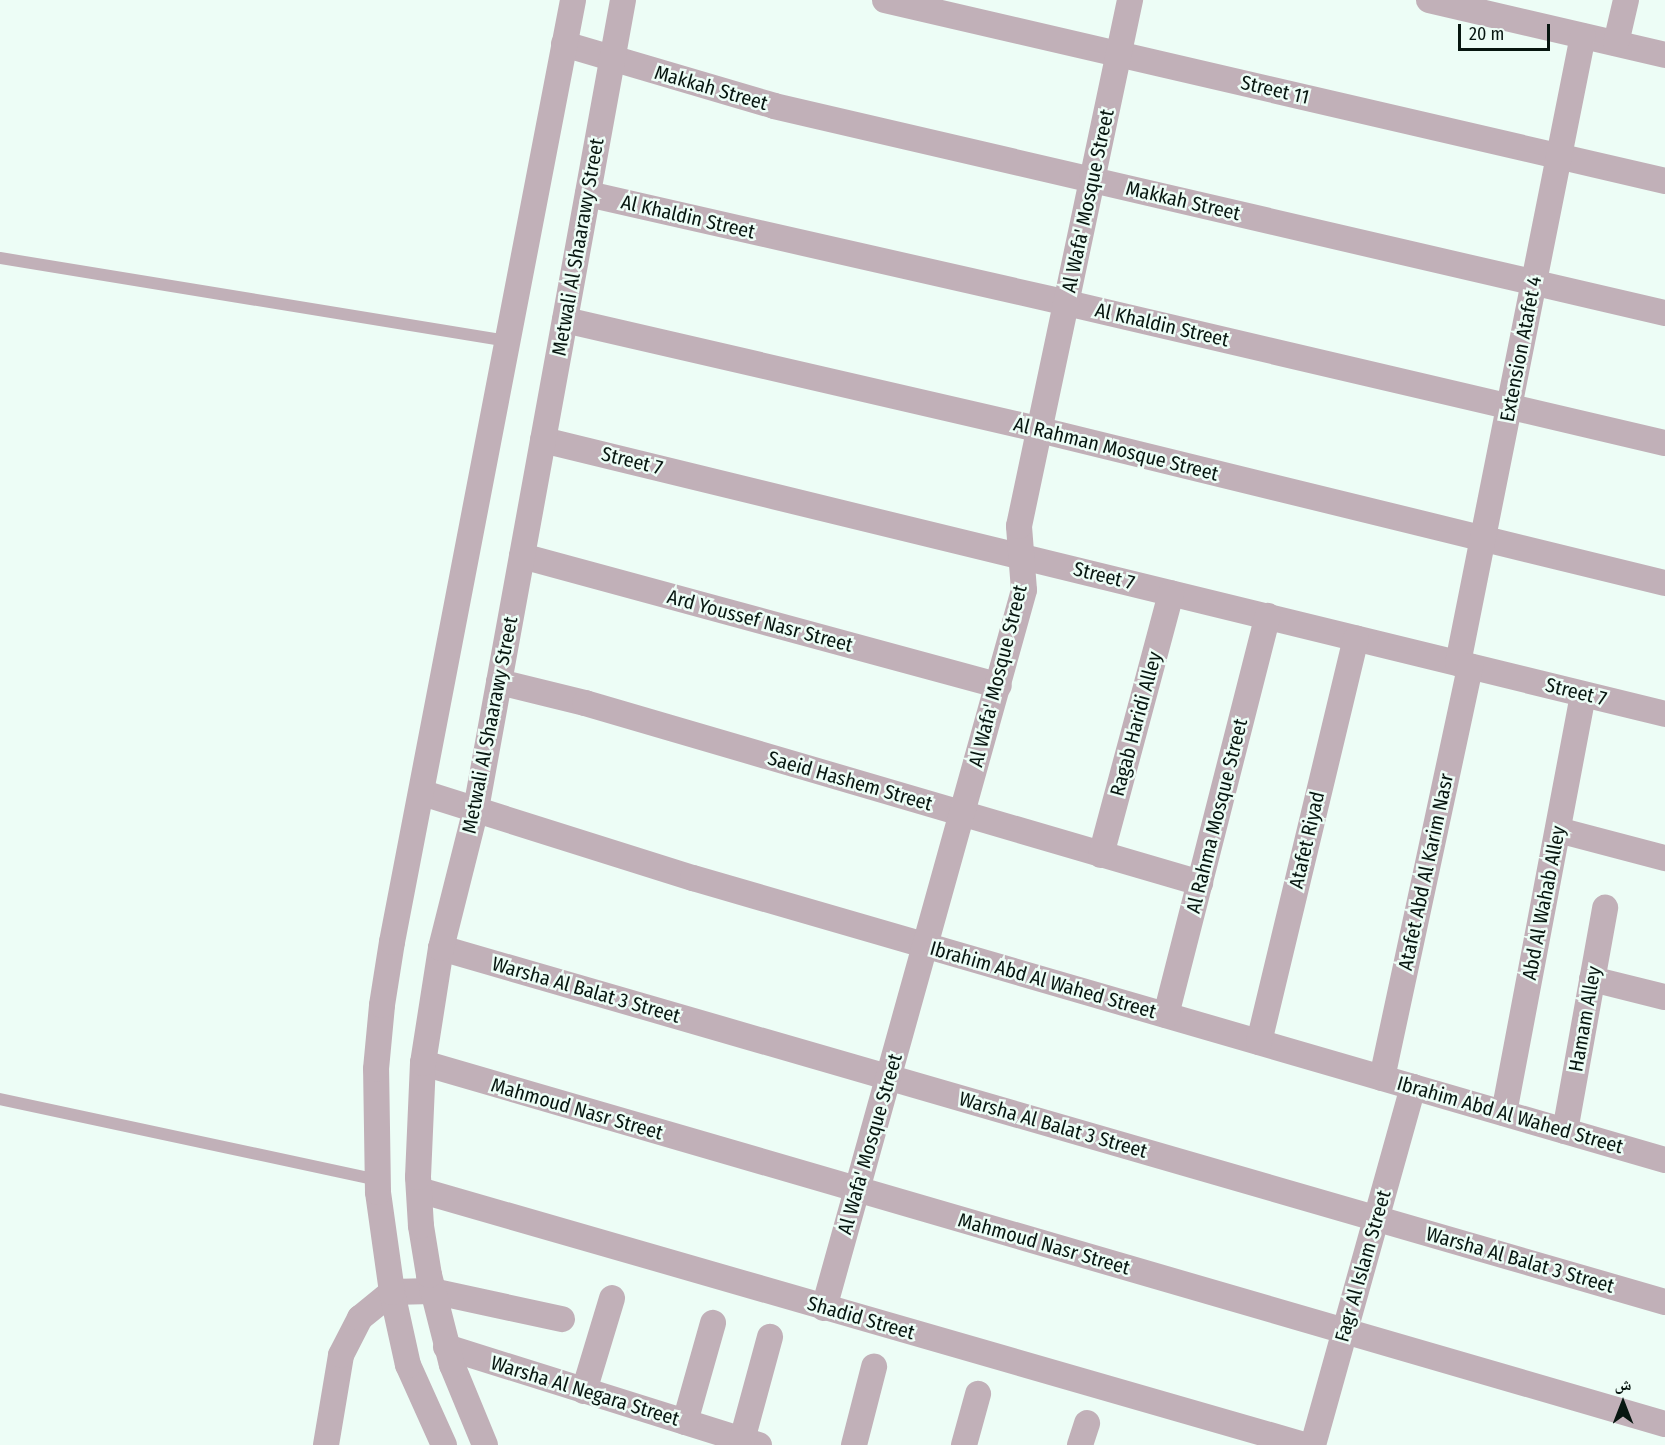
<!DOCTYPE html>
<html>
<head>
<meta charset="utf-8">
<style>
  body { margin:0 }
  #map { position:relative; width:1665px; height:1445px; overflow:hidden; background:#edfdf6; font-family:"Fira Sans Condensed","Noto Naskh Arabic",sans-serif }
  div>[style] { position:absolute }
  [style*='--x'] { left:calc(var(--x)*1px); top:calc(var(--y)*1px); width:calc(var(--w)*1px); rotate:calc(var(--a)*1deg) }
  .service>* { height:12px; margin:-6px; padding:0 6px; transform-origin:6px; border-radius:6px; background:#c1b0b8 }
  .minor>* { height:26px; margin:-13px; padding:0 13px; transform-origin:13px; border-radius:13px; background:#c1b0b8 }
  span { translate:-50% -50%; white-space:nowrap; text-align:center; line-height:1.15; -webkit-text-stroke:5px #edfdf6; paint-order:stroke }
  .street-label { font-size:20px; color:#071610 }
  .north { position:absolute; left:1593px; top:1373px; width:60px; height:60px; -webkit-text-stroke:4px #edfdf6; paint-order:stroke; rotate:0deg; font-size:16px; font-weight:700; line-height:24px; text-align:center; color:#071610 }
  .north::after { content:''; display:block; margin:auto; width:21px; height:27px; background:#071610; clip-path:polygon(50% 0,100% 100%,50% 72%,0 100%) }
  .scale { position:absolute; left:1458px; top:24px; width:92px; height:27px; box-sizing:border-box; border:3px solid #071610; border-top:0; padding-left:8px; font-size:18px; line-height:21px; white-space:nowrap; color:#071610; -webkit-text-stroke:4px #edfdf6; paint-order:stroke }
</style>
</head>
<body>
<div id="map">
  <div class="service">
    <div style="--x:0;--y:258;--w:515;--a:9.28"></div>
    <div style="--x:0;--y:1099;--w:387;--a:12.1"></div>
  </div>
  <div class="minor">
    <div style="--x:885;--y:0;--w:801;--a:13.06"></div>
    <div style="--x:1429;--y:0;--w:242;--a:13.1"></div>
    <div style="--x:1616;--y:43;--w:44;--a:-76.9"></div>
    <div style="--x:564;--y:44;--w:219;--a:16.4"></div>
    <div style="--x:774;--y:106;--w:915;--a:13.08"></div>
    <div style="--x:588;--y:194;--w:491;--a:12.8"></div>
    <div style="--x:1067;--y:303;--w:614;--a:13.18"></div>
    <div style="--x:565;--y:320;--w:488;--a:13"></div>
    <div style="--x:1040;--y:430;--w:643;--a:13.76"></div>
    <div style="--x:543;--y:440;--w:1155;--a:13.72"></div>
    <div style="--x:522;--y:556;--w:494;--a:15.2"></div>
    <div style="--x:1458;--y:663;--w:639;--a:-78.73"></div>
    <div style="--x:499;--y:682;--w:89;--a:13.7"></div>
    <div style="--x:585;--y:703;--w:641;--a:16.31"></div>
    <div style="--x:423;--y:793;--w:283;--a:17.5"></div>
    <div style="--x:693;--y:878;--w:1012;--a:16.18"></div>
    <div style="--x:1558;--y:830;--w:111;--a:14.7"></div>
    <div style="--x:1101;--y:855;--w:271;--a:-75"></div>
    <div style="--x:441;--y:948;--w:1274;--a:16.13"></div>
    <div style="--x:1592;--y:979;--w:75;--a:13.9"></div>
    <div style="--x:1166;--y:1015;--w:412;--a:-75.7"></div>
    <div style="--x:1259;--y:1042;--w:415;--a:-76.5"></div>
    <div style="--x:423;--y:1063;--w:1293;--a:16.21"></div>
    <div style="--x:1382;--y:1078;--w:421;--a:-77.9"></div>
    <div style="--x:1504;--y:1113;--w:426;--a:-79.3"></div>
    <div style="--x:1565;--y:1131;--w:227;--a:-79.8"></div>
    <div style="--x:419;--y:1190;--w:921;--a:16.07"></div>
    <div style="--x:824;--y:1308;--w:745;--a:-74.43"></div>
    <div style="--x:1024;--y:590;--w:64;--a:-94.5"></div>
    <div style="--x:1019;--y:526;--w:538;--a:-78.08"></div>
    <div style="--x:446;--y:1347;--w:328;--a:17.4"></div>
    <div style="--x:584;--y:1391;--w:97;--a:-73.2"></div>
    <div style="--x:685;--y:1422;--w:103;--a:-74.2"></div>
    <div style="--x:742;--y:1440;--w:107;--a:-74.8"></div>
    <div style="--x:326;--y:1445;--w:91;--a:-80.5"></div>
    <div style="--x:341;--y:1355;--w:42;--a:-62.8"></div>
    <div style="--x:360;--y:1318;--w:41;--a:-39.1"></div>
    <div style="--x:392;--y:1292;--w:40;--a:-1.4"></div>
    <div style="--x:432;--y:1291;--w:133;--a:12.2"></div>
    <div style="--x:444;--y:1445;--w:88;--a:-114.2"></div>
    <div style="--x:408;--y:1365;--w:75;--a:-102.4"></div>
    <div style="--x:392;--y:1292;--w:101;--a:-98"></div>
    <div style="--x:378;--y:1192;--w:123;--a:-90.9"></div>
    <div style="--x:376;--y:1069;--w:64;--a:-84.6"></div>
    <div style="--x:382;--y:1005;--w:64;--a:-81"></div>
    <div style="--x:392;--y:942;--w:959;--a:-79.12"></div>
    <div style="--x:485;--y:1445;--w:87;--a:-112.4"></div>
    <div style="--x:452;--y:1365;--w:93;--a:-104.3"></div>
    <div style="--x:429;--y:1275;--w:50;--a:-99.3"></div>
    <div style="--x:421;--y:1226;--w:49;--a:-93.5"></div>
    <div style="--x:418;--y:1177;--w:114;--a:-87.5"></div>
    <div style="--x:423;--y:1063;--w:116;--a:-81.1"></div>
    <div style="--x:441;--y:948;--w:143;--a:-75.9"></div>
    <div style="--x:476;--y:809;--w:822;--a:-79.7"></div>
    <div style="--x:854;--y:1445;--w:81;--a:-75.6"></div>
    <div style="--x:964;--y:1445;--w:53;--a:-74.6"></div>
    <div style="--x:1080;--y:1445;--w:23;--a:-72"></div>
    <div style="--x:1313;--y:1445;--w:372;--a:-74.4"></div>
  </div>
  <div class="street-label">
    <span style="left:711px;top:88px;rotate:16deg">Makkah Street</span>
    <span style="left:1275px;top:90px;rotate:13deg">Street 11</span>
    <span style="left:1088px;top:201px;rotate:-78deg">Al Wafa' Mosque Street</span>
    <span style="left:1183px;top:201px;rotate:13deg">Makkah Street</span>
    <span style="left:688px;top:217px;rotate:13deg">Al Khaldin Street</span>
    <span style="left:578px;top:247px;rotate:-80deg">Metwali Al Shaarawy Street</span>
    <span style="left:1162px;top:325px;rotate:13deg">Al Khaldin Street</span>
    <span style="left:1521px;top:349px;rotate:-79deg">Extension Atafet 4</span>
    <span style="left:1116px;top:449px;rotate:14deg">Al Rahman Mosque Street</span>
    <span style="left:632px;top:461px;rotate:14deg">Street 7</span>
    <span style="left:1104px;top:576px;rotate:14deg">Street 7</span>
    <span style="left:760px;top:621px;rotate:15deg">Ard Youssef Nasr Street</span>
    <span style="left:998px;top:676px;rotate:-76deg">Al Wafa' Mosque Street</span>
    <span style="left:1576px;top:692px;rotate:14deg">Street 7</span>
    <span style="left:1136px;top:724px;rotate:-75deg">Ragab Haridi Alley</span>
    <span style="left:490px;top:725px;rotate:-79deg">Metwali Al Shaarawy Street</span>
    <span style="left:850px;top:781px;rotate:16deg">Saeid Hashem Street</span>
    <span style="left:1217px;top:816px;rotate:-76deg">Al Rahma Mosque Street</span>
    <span style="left:1307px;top:840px;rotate:-77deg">Atafet Riyad</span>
    <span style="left:1426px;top:872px;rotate:-78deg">Atafet Abd Al Karim Nasr</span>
    <span style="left:1544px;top:903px;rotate:-79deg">Abd Al Wahab Alley</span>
    <span style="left:1043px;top:980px;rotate:16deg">Ibrahim Abd Al Wahed Street</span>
    <span style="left:586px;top:990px;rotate:16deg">Warsha Al Balat 3 Street</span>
    <span style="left:1585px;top:1019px;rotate:-80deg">Hamam Alley</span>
    <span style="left:577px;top:1109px;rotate:16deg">Mahmoud Nasr Street</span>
    <span style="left:1510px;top:1115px;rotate:16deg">Ibrahim Abd Al Wahed Street</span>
    <span style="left:1053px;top:1125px;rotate:16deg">Warsha Al Balat 3 Street</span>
    <span style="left:870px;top:1144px;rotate:-74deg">Al Wafa' Mosque Street</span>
    <span style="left:1044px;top:1244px;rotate:16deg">Mahmoud Nasr Street</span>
    <span style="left:1520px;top:1260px;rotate:16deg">Warsha Al Balat 3 Street</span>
    <span style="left:1363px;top:1266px;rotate:-74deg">Fagr Al Islam Street</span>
    <span style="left:861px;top:1318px;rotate:16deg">Shadid Street</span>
    <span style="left:585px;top:1391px;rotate:17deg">Warsha Al Negara Street</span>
  </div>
  <div class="north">ش</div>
  <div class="scale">20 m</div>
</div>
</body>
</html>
